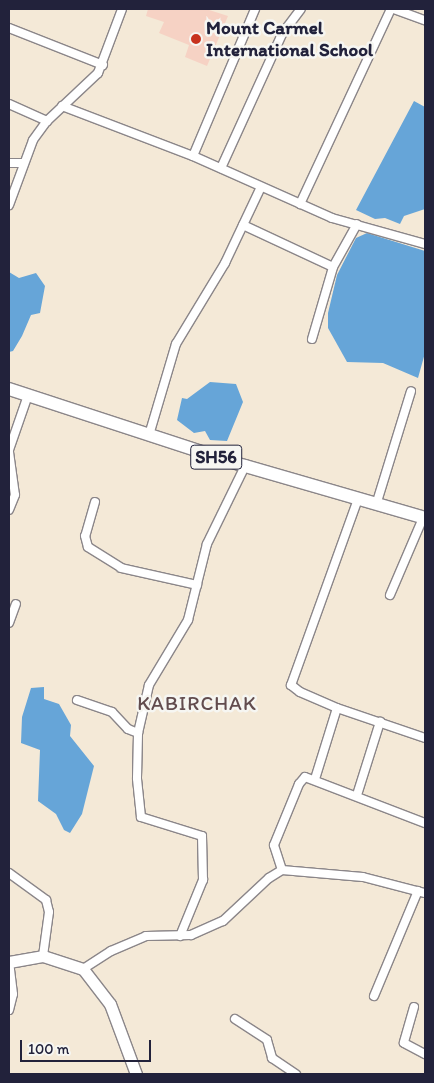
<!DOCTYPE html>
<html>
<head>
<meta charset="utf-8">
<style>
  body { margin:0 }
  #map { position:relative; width:434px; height:1083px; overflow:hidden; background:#f4e9d7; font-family:Itim,sans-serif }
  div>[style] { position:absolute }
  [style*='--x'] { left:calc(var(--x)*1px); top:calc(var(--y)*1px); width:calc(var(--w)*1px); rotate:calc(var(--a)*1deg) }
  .built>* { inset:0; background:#f6d2c4 }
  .water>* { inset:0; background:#66a5d8 }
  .roads { filter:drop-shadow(1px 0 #8b8689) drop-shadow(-1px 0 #8b8689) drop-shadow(0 1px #8b8689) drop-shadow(0 -1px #8b8689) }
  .minor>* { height:8px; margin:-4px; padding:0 4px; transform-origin:4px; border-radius:4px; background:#fff }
  .secondary>* { height:11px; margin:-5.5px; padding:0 5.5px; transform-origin:5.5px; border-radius:5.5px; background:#fff }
  .primary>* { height:12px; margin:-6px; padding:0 6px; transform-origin:6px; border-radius:6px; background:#fff }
  .dots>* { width:14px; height:14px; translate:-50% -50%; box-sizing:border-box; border:2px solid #f6f6f2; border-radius:50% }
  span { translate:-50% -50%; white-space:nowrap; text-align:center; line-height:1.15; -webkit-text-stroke:5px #f6f6f2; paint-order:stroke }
  .shield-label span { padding:1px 4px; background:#f6f6f2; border:1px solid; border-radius:4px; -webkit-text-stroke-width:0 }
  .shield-label { font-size:18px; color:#22223b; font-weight:700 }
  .poi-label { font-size:19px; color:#22223b; font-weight:700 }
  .left { translate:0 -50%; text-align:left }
  .neighbourhood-label { font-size:20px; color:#624c4e; letter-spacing:1px }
  .frame { position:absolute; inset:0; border:10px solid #22223b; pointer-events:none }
  .scale { position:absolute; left:20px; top:1040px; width:131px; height:22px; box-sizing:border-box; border:2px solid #22223b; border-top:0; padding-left:6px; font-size:15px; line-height:18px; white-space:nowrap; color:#22223b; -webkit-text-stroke:4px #f6f6f2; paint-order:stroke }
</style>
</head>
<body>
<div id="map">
  <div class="built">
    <div style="clip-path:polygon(148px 9px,206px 9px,228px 16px,207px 66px,185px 57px,189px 45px,159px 33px,164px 22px,146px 16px)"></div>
  </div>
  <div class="water">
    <div style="clip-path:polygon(414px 101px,425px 107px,425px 209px,404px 216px,400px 224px,385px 218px,375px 219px,356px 210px)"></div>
    <div style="clip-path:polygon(367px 233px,425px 251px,425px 353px,418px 378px,383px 363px,347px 362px,328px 328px,328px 313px,337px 275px,356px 238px)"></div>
    <div style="clip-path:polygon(9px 272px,19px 278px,36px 273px,45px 286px,40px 313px,31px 315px,22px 336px,13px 351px,9px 352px)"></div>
    <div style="clip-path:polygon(210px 382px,236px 384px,243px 402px,227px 441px,210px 440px,205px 431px,194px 433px,177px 420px,182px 398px,187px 399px)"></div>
    <div style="clip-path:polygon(44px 687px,44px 699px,59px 704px,71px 725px,70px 736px,94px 766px,82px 814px,70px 833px,64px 830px,56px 814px,38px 801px,40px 750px,21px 743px,22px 717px,31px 688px)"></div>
  </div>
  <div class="roads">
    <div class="minor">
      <div style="--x:394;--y:9;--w:33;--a:20"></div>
      <div style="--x:9;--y:28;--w:101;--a:21.5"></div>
      <div style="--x:9;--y:104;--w:42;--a:24.1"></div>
      <div style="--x:62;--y:106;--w:140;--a:20.9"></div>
      <div style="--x:193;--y:156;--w:152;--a:24"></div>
      <div style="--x:332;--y:218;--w:97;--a:15.6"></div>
      <div style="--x:193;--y:156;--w:160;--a:-67.1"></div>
      <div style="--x:9;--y:163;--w:14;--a:0"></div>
      <div style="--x:221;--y:168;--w:147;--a:-65.5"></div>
      <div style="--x:282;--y:34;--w:31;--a:-53"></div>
      <div style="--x:300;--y:204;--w:215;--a:-65"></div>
      <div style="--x:9;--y:205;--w:69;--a:-69.7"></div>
      <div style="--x:33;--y:140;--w:24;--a:-54"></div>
      <div style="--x:47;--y:121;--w:70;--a:-43.3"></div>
      <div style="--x:98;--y:73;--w:68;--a:-69.4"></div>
      <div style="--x:243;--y:225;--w:99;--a:25"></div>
      <div style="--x:312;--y:339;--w:75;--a:-73.7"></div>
      <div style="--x:333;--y:267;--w:49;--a:-60.8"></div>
      <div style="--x:149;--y:435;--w:95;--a:-73.5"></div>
      <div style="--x:176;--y:344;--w:95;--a:-58.8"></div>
      <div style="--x:225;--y:263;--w:84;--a:-64.7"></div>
      <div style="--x:9;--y:450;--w:58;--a:-70.9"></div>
      <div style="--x:9;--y:452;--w:43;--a:82.1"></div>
      <div style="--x:15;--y:495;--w:16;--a:112"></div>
      <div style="--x:358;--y:499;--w:198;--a:109.8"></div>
      <div style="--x:291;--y:685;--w:11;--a:38"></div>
      <div style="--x:300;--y:692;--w:40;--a:23.4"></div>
      <div style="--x:337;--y:708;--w:93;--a:18.8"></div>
      <div style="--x:95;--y:502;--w:35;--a:106"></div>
      <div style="--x:85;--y:536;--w:11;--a:75"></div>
      <div style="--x:88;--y:547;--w:39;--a:32"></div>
      <div style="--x:121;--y:568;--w:78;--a:12.6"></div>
      <div style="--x:376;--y:505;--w:119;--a:-72.9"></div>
      <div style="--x:390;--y:595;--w:84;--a:-66.8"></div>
      <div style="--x:9;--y:623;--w:20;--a:-70"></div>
      <div style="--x:77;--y:700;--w:37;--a:19"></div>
      <div style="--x:112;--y:712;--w:23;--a:47"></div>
      <div style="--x:128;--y:729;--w:11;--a:22"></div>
      <div style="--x:315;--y:779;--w:74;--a:-72.8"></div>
      <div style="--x:357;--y:795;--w:77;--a:-72.5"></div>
      <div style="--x:282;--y:870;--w:26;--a:-108"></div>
      <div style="--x:274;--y:845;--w:66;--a:-67.7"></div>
      <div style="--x:299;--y:784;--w:9;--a:-49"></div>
      <div style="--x:305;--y:777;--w:129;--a:21"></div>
      <div style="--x:9;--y:873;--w:46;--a:36.1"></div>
      <div style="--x:46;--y:900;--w:12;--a:76"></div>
      <div style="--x:49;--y:912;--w:44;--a:97.8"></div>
      <div style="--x:180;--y:936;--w:61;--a:-67.7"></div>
      <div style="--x:203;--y:880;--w:44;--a:-91.3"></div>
      <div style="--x:202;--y:836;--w:64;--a:-162.7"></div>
      <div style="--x:141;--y:817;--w:39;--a:-96"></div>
      <div style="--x:137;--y:778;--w:45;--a:-88.7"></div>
      <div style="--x:138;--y:733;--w:49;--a:-77.1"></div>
      <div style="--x:149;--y:685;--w:76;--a:-59"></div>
      <div style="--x:188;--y:620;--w:78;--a:-76"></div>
      <div style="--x:207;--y:544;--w:87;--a:-64"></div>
      <div style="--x:83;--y:969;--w:33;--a:-33"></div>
      <div style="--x:111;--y:951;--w:38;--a:-23"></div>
      <div style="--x:146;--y:936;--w:45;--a:-1.3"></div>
      <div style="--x:191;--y:935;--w:35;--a:-24"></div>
      <div style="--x:223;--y:921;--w:63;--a:-43.1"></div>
      <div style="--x:269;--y:878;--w:15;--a:-32"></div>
      <div style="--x:282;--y:870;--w:81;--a:4.9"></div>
      <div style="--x:363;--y:877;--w:64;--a:14.5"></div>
      <div style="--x:374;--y:996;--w:114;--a:-67.3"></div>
      <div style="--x:414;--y:1007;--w:37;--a:106"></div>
      <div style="--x:404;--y:1043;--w:24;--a:28"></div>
      <div style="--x:9;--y:1010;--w:16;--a:-76"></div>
      <div style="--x:13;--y:994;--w:31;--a:-97"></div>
      <div style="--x:235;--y:1019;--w:38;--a:33"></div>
      <div style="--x:267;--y:1040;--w:19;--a:74"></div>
      <div style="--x:272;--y:1058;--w:29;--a:34"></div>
    </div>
    <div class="secondary">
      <div style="--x:9;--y:962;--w:35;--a:-10"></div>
      <div style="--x:43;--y:956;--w:42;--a:18"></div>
      <div style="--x:83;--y:969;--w:44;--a:52.4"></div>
      <div style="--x:110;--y:1004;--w:75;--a:69.6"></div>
    </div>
    <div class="primary">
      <div style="--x:9;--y:389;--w:248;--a:18.1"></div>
      <div style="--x:245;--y:466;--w:187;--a:16.1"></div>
    </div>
  </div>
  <div class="dots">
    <div style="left:196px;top:39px;background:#c8321e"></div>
  </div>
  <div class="shield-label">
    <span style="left:216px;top:457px">SH56</span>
  </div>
  <div class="poi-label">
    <span class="left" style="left:206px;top:39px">Mount Carmel<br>International School</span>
  </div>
  <div class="neighbourhood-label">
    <span style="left:197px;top:703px">KABIRCHAK</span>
  </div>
  <div class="frame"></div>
  <div class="scale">100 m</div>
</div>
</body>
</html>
